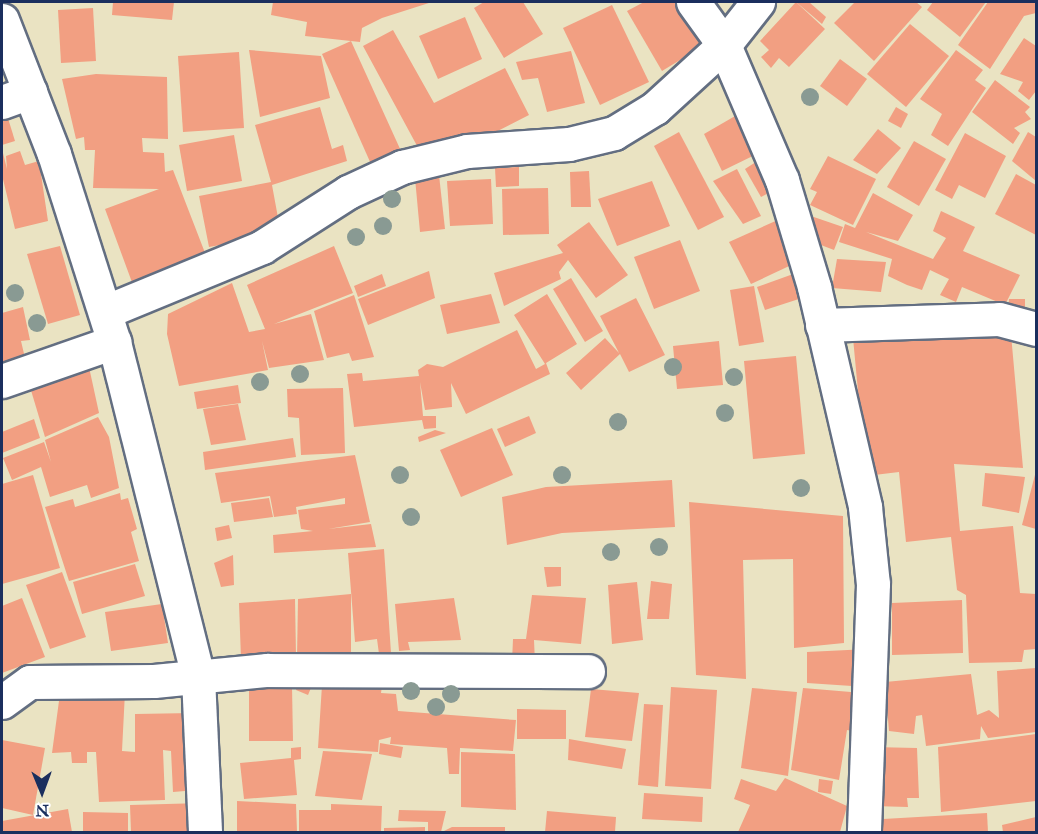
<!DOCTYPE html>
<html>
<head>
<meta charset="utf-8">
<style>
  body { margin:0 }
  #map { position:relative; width:1038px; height:834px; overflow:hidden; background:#eae3c2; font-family:"IM FELL Great Primer",serif }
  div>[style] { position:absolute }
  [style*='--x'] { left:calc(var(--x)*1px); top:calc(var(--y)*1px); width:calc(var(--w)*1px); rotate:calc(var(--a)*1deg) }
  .building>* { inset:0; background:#f29f82 }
  .roads { filter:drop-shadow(2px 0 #636e81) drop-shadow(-2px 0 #636e81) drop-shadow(0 2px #636e81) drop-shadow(0 -2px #636e81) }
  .minor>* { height:33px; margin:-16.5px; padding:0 16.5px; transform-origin:16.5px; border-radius:16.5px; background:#fff }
  .trees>* { width:18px; height:18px; margin:-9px; border-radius:50%; background:#899a93 }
  span { translate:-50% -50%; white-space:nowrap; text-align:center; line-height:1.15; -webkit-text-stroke:4.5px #fff; paint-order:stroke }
  .frame { position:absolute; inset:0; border:3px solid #1b2f5e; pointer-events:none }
  .north { position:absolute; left:12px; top:762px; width:60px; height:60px; -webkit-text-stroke:4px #fff; paint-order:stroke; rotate:179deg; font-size:16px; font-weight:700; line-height:24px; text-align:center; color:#1b2f5e }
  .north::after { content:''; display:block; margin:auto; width:21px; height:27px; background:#1b2f5e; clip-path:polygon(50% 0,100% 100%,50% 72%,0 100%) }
</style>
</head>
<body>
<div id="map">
  <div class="building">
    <div style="clip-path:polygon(113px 2px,174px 2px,172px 20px,112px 15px)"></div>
    <div style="clip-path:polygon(273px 2px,432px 2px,382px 18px,362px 28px,360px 42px,305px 36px,307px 22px,271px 15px)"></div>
    <div style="clip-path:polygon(484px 2px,523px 2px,543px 34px,504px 58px,474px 8px)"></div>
    <div style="clip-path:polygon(644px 2px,677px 2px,703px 46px,662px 71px,627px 11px)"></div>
    <div style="clip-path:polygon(796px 2px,809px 2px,826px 17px,822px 24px)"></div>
    <div style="clip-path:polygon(796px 2px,825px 29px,789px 67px,779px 58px,771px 68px,761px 57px,769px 50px,760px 41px)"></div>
    <div style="clip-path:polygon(855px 2px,916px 2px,922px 7px,874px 61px,834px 23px)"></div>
    <div style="clip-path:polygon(933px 2px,986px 2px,960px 37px,927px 10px)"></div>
    <div style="clip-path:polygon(988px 2px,1036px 2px,1036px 13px,1024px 16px,990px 69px,958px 45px)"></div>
    <div style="clip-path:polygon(612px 5px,649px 82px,600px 105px,563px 28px)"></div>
    <div style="clip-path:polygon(93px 8px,96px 61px,61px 63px,58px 10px)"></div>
    <div style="clip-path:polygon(465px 17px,482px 59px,438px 79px,419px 36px)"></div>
    <div style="clip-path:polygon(910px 24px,949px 56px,906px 107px,867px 74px)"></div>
    <div style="clip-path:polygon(393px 30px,434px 103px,505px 68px,529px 115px,458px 151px,422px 155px,363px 46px)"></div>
    <div style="clip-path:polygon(1024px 38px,1036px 46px,1036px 91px,1029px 100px,1018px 91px,1023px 82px,1000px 74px)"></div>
    <div style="clip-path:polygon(351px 41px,401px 151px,371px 164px,322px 54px)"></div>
    <div style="clip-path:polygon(249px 50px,321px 56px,330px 98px,260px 117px)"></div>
    <div style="clip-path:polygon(956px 50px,983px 70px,975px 80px,986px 88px,948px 146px,931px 135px,942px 114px,920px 99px)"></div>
    <div style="clip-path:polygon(571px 51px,585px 103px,547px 112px,538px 78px,522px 80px,516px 62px)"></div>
    <div style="clip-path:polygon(239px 52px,244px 128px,183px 132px,178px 56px)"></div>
    <div style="clip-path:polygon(840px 59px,867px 79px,847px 106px,820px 86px)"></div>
    <div style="clip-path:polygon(96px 74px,167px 77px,168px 139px,142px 138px,143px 152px,164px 153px,165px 172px,173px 170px,207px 258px,133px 285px,105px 209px,159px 189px,93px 188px,95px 150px,85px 150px,84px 137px,76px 139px,62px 79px)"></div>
    <div style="clip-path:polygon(995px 80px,1030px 107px,1025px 112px,1031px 119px,1014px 128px,1020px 133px,1013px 144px,972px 112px)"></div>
    <div style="clip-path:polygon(320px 107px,332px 149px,343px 145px,347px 161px,272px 185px,281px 234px,209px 247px,199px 196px,271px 182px,255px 125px)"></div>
    <div style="clip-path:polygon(896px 107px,908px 114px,901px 128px,888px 121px)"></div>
    <div style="clip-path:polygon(742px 112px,761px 152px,722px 171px,704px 134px)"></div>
    <div style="clip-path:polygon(7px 115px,15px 141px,2px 145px,2px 116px)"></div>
    <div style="clip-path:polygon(878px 129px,901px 148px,877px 174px,853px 160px)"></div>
    <div style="clip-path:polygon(679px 132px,724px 217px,698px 230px,654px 146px)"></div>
    <div style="clip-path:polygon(1028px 132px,1036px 137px,1036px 181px,1012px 161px)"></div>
    <div style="clip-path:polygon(965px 133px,1006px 156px,985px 198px,959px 185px,952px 199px,935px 190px)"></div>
    <div style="clip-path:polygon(234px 135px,242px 181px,187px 191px,179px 145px)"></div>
    <div style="clip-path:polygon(914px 141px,946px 159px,919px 206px,887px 187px)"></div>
    <div style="clip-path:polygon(2px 149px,7px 169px,6px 156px,20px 151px,25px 165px,39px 161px,48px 221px,15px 229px,2px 175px)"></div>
    <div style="clip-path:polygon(828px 156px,876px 179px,853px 225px,810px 205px,817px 192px,810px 189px)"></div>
    <div style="clip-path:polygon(762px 158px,778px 188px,761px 197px,745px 169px)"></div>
    <div style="clip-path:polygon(519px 167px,519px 186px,496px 187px,495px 168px)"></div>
    <div style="clip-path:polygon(737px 169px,761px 216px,743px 224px,713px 181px)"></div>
    <div style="clip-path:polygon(589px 171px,591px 207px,571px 207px,570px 172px)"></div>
    <div style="clip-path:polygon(1016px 174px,1036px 185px,1036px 235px,995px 214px)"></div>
    <div style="clip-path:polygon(439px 175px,445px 229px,420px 232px,415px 178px)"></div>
    <div style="clip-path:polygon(491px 179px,493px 224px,450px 226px,447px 181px)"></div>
    <div style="clip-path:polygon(652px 181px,670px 226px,617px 246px,598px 199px)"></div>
    <div style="clip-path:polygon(548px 188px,549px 234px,503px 235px,502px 189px)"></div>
    <div style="clip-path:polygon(873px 193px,913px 215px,898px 241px,866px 232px,933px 259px,946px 238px,933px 231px,941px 211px,975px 227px,963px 251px,1020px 275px,1005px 305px,962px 287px,956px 302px,940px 295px,949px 279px,930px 270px,922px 290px,907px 285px,888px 276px,892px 259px,839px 242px,845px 224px,855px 228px)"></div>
    <div style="clip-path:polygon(808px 215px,843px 227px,834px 250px,800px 237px)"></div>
    <div style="clip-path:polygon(780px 219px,802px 260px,751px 284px,729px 242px)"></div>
    <div style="clip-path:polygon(589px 222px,628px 275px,596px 298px,568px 260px,559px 272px,561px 279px,504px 306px,494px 273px,563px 253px,557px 245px)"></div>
    <div style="clip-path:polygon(680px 240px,700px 291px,654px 309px,634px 257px)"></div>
    <div style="clip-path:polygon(60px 246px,80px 315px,48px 324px,27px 254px)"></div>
    <div style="clip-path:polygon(334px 246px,353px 293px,274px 324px,311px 314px,324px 360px,269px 368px,262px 341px,268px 370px,179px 386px,167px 334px,168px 314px,232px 283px,249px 332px,265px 329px,247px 285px)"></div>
    <div style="clip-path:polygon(837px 259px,886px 262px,881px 292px,832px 288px)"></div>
    <div style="clip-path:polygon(429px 271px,435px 298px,368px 325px,358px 299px)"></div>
    <div style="clip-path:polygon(796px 273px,805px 297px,765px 310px,757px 287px)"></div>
    <div style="clip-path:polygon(382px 274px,386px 286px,358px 297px,354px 286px)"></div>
    <div style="clip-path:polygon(571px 278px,603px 331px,585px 342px,553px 289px)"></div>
    <div style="clip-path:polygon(754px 286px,764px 342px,739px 346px,730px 290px)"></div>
    <div style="clip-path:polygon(491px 294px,500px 323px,447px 334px,440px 305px)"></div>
    <div style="clip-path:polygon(547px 294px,577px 344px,546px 363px,550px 374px,466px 414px,451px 383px,452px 407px,425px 410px,420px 382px,423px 416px,436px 416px,436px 428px,424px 429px,422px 420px,354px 427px,347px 374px,362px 373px,363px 381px,419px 376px,418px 370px,427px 364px,443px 367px,517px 330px,536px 369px,545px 364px,514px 315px)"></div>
    <div style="clip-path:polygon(354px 295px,374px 357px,352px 361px,349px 353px,327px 358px,314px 311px)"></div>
    <div style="clip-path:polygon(636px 298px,665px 355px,629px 372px,620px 354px,581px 390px,566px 373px,605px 338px,619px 353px,600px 316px)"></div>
    <div style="clip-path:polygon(1009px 299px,1025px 299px,1025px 313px,1008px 312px)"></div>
    <div style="clip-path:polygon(23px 307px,30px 340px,21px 341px,25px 358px,2px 366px,2px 313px)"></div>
    <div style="clip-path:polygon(1010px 323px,1023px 468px,954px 464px,960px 531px,1013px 526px,1020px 593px,1036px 594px,1036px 649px,1024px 650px,1022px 662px,969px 663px,966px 595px,957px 590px,951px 537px,906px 542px,899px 472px,866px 476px,853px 338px)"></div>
    <div style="clip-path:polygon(719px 341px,723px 385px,677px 389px,673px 346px)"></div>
    <div style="clip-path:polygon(796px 356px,805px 454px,753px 459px,744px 361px)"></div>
    <div style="clip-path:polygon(89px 367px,99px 413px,45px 437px,30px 387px)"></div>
    <div style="clip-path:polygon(238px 385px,241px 403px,197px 409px,194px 392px)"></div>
    <div style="clip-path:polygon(343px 388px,345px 453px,301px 455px,299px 418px,288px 417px,287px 389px)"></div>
    <div style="clip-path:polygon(238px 404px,246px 440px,211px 445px,203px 409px)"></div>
    <div style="clip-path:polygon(529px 416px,536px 433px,505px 447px,497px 429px)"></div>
    <div style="clip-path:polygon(98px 417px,109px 437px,119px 488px,91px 498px,87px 485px,50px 497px,41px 467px,12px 480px,3px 458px,44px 442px,51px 462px,45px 440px)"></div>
    <div style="clip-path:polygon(34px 419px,40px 438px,2px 453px,2px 432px)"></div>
    <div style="clip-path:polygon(492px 428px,513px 475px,461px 497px,440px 450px)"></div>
    <div style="clip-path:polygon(435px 430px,446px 433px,419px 442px,418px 437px)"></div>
    <div style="clip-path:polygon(293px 438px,296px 457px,205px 470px,203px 452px)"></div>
    <div style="clip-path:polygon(355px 455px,370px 522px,328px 529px,371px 524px,376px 547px,274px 553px,273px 535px,313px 531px,301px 529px,298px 510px,345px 504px,345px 498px,296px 507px,297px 514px,274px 517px,270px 496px,221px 503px,215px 473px)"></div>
    <div style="clip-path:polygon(1036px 471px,1036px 529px,1022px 525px)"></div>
    <div style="clip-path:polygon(985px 473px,1025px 477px,1019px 513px,982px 506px)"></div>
    <div style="clip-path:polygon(33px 475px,60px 568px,2px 584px,2px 484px)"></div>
    <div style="clip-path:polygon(672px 480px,675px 527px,562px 533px,507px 545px,502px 497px,546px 487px)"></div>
    <div style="clip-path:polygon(120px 493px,121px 500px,128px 498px,137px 529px,131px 532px,139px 561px,69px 581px,45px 507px,73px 499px,75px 507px)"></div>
    <div style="clip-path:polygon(269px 498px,273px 517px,234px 522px,231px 503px)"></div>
    <div style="clip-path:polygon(689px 502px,843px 516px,844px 643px,794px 648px,793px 559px,743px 560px,746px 679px,696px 675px)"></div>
    <div style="clip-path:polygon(229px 525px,232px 538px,217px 541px,215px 528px)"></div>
    <div style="clip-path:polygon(384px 549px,391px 653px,379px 654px,377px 639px,355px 642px,348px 553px)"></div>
    <div style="clip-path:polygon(233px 555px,234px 585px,221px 587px,214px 563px)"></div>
    <div style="clip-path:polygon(135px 564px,145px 596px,82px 614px,73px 582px)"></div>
    <div style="clip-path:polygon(544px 567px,561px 567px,561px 586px,547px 587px)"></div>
    <div style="clip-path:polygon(62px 572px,86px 637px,50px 649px,26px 585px)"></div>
    <div style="clip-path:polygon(651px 581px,672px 584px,669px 619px,647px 619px)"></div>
    <div style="clip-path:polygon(637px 582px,643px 640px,612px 644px,608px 585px)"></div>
    <div style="clip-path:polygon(351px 594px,351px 654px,297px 658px,298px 599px)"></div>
    <div style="clip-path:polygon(532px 595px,586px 598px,581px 644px,534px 640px,535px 663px,512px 662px,513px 639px,526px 639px)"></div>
    <div style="clip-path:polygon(22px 598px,45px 657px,2px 673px,2px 606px)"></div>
    <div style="clip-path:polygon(454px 598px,461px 640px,408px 642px,410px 650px,399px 651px,395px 604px)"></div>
    <div style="clip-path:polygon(295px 599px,296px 656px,241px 659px,239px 603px)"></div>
    <div style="clip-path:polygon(962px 600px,963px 653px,892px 655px,892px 603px)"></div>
    <div style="clip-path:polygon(162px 604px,168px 643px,111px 651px,105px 612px)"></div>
    <div style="clip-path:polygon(868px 649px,867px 687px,807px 683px,807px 652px)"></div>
    <div style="clip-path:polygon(1036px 668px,1036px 732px,988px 738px,981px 726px,980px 739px,926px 746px,922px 715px,916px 716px,914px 734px,889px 731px,885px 682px,971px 674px,977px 715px,989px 710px,999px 718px,997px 671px)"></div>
    <div style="clip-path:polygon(299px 678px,313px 683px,308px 695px,296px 690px)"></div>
    <div style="clip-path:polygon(322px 685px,382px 686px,381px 693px,396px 694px,398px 711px,516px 720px,513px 751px,460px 748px,459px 774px,449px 774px,447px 748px,390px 744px,391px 737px,379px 740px,378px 752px,318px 748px)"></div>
    <div style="clip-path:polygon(61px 686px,125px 692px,122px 751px,135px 752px,135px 714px,193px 713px,197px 790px,173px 792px,171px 751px,163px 750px,165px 800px,99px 802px,96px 752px,87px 752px,87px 763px,72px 763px,71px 752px,52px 753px)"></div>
    <div style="clip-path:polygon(249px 686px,292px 686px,293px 741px,249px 741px)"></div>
    <div style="clip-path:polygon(671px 687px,717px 690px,711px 789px,665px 786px)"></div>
    <div style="clip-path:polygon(752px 688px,797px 692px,788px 776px,741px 768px)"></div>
    <div style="clip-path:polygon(803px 688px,863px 693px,857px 732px,847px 730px,839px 780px,791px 770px)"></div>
    <div style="clip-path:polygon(591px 689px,639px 693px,632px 741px,585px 737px)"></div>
    <div style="clip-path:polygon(644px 704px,663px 705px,658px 787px,638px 785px)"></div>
    <div style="clip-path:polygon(517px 709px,566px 710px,566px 739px,517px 739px)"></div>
    <div style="clip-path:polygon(1036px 734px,1036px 801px,941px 812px,938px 747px)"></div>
    <div style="clip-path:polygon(569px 739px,626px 749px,622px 769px,568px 760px)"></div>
    <div style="clip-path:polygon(2px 740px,45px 748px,33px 815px,2px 808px)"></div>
    <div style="clip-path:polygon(380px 743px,403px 747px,401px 758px,379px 754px)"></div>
    <div style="clip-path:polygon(301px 747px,301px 759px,294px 760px,297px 795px,244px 799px,240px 763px,291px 758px,291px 748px)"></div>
    <div style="clip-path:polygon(872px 747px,917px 748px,919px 798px,907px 798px,908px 807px,873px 806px)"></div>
    <div style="clip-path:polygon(323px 751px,372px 754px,362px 800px,315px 796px)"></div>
    <div style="clip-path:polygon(461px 752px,515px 754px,516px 810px,461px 807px)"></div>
    <div style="clip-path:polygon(785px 778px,847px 806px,840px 832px,738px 832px,750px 805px,734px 799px,741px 779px,776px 791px)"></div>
    <div style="clip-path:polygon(819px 779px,833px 781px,831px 794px,818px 792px)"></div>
    <div style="clip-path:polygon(644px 793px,703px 797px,702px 822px,642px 819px)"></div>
    <div style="clip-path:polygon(237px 801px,296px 804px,297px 832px,237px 832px)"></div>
    <div style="clip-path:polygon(203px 803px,189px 832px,131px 832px,130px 805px)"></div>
    <div style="clip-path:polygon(331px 804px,382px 806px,381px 832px,299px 832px,299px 810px,331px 810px)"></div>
    <div style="clip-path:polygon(68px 809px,72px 832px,2px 832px,2px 821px)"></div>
    <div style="clip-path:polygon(399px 810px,446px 811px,441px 832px,428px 831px,428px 822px,398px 821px)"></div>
    <div style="clip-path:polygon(547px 811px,616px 817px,615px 832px,545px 832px)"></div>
    <div style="clip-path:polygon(83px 812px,128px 813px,128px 832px,83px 832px)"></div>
    <div style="clip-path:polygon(987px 813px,988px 832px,867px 832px,866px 820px)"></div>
    <div style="clip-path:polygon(1036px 817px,1036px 832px,1003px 832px,1002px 825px)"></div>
    <div style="clip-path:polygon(425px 827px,425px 832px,384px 832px,384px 828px)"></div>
    <div style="clip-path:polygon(452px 827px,505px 827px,505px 832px,442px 832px)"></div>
  </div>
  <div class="roads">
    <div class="minor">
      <div style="--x:693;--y:2;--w:53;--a:54.2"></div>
      <div style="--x:724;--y:45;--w:147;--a:66.8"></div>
      <div style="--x:782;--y:180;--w:112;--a:73.3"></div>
      <div style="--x:814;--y:287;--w:226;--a:76.9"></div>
      <div style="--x:865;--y:507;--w:77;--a:84.1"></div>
      <div style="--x:873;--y:584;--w:248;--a:92.1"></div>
      <div style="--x:2;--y:20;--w:144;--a:68.8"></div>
      <div style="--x:54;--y:154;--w:197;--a:72.3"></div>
      <div style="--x:114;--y:342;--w:345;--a:75.9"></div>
      <div style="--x:198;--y:677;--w:155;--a:87.4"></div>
      <div style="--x:2;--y:102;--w:30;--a:-20"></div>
      <div style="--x:107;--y:311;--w:168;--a:-22.4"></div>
      <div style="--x:262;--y:247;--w:102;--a:-32.6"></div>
      <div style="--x:348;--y:192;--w:60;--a:-24.8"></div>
      <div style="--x:402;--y:167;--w:67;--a:-13.8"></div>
      <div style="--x:467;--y:151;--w:102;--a:-3.9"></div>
      <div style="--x:569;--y:144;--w:46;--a:-13.7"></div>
      <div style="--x:614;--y:133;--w:48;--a:-31.4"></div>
      <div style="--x:655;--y:108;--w:93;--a:-42.4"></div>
      <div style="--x:724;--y:45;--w:55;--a:-51.7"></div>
      <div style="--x:822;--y:325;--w:177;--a:-1.9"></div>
      <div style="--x:999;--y:319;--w:38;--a:15"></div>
      <div style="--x:2;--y:381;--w:119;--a:-19.2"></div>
      <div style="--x:2;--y:702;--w:34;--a:-36"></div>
      <div style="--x:30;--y:682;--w:124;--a:-0.5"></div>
      <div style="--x:154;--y:681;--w:114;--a:-5.6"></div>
      <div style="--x:267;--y:670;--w:321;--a:0.2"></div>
    </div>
  </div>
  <div class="trees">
    <div style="left:810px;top:97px"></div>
    <div style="left:392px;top:199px"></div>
    <div style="left:383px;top:226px"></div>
    <div style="left:356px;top:237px"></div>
    <div style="left:15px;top:293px"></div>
    <div style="left:37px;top:323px"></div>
    <div style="left:673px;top:367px"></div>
    <div style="left:300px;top:374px"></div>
    <div style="left:734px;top:377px"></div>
    <div style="left:260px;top:382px"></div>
    <div style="left:725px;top:413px"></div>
    <div style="left:618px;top:422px"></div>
    <div style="left:400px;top:475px"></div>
    <div style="left:562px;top:475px"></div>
    <div style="left:801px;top:488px"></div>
    <div style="left:411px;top:517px"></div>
    <div style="left:659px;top:547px"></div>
    <div style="left:611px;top:552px"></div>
    <div style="left:411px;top:691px"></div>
    <div style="left:451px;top:694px"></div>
    <div style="left:436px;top:707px"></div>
  </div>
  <div class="frame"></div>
  <div class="north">N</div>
</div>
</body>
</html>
